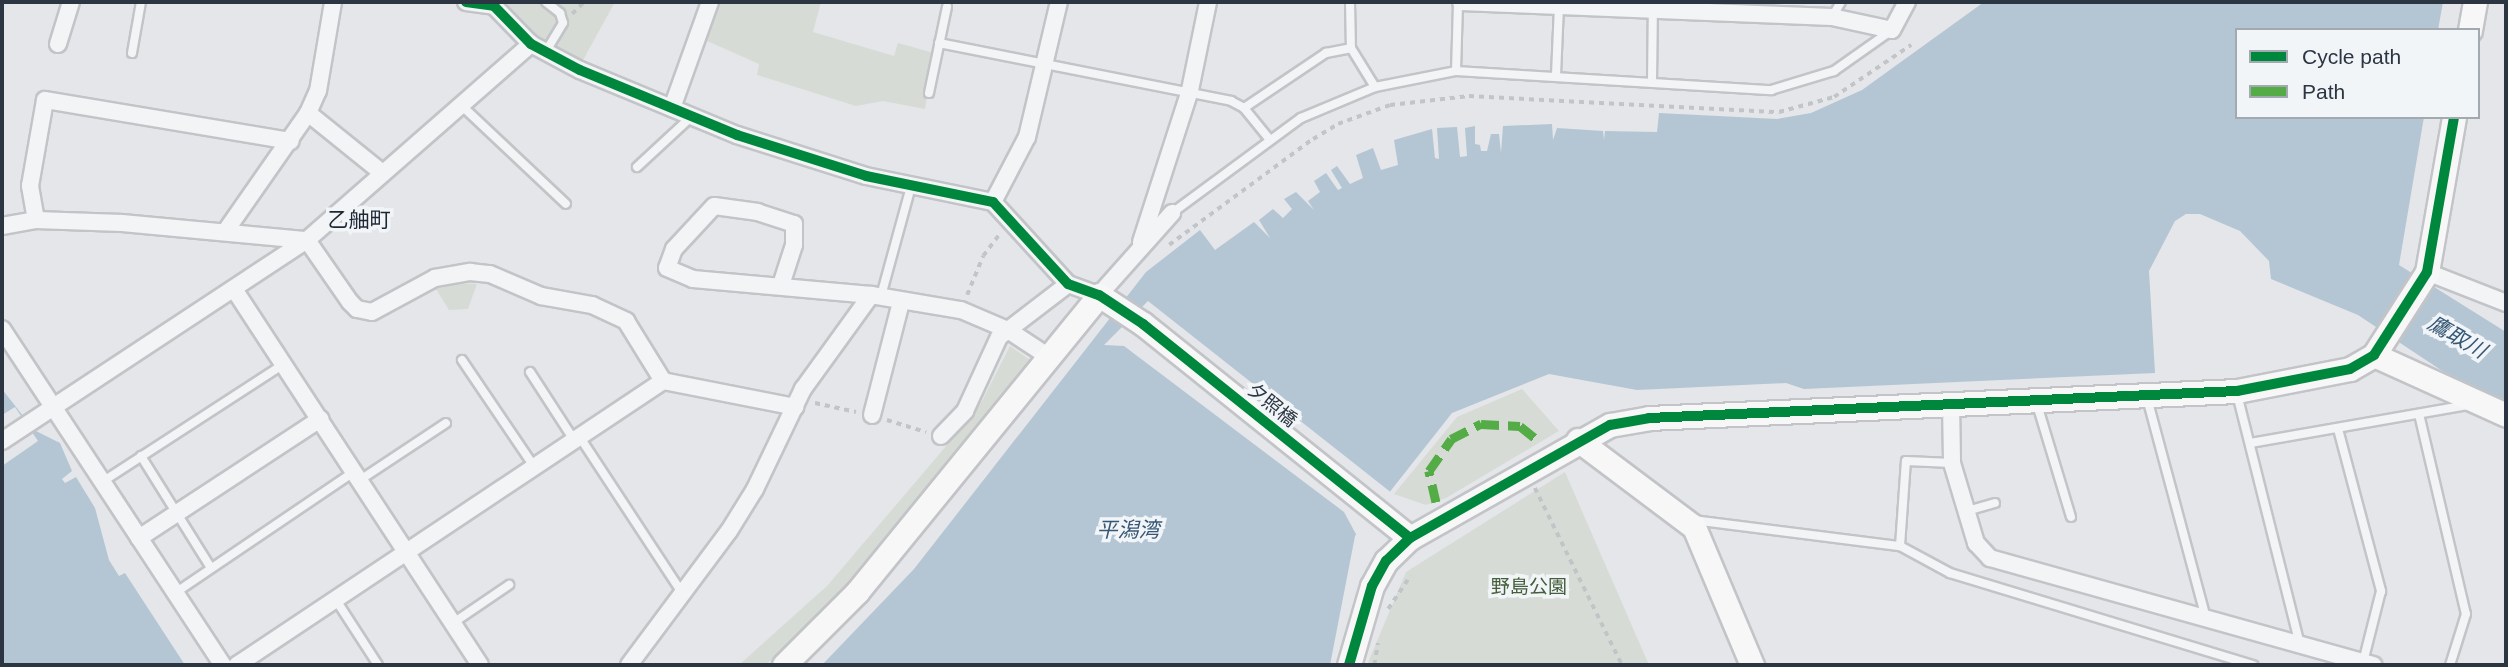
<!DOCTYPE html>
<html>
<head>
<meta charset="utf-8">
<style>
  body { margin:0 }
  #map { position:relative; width:2508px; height:667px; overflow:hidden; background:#e4e6e9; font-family:Helvetica,"Noto Sans JP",sans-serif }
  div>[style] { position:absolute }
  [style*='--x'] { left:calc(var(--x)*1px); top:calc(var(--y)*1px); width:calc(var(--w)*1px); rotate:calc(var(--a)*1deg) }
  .green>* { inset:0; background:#d6dcd5 }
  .water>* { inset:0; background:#b4c6d3 }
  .pier>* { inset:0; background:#e4e6e9 }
  .path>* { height:3.5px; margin-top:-1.75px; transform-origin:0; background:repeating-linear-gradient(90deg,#c2c5c8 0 5px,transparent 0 10px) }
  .roads { filter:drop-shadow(2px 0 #c2c4c7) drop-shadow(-2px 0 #c2c4c7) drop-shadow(0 2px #c2c4c7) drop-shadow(0 -2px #c2c4c7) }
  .lane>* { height:8px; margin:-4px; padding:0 4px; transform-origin:4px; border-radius:4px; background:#f3f4f6 }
  .street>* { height:16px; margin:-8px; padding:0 8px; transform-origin:8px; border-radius:8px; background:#f3f4f6 }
  .secondary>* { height:23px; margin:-11.5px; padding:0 11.5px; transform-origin:11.5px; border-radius:11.5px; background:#f7f7f7 }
  .tram>* { height:2px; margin:-1px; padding:0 1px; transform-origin:1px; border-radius:1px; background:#cdcfd1 }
  .quiet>* { height:9px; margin-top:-4.5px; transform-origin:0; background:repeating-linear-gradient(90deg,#54ac46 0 18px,transparent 0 27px) }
  .cycleway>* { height:10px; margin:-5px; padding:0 5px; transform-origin:5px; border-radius:5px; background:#00873e }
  span { translate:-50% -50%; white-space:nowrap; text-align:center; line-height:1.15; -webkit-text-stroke:7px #f2f5f8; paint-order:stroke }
  .street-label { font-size:19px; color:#2b3642 }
  .park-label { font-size:19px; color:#435e39 }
  .neighbourhood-label { font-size:21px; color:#1d2733 }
  .water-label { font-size:21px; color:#365875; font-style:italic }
  .frame { position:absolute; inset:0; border:4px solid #2b3642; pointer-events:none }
  .legend { position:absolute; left:2235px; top:28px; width:245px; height:91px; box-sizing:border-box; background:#f2f5f8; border:2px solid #a2a9af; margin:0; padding:9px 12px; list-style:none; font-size:21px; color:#2b3642 }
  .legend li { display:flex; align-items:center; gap:14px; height:35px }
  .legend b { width:35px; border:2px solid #a2a9af }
</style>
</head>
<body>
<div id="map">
  <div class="green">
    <div style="clip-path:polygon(615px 2px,582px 62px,536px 37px,505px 3px)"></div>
    <div style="clip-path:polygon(717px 2px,821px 2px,813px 32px,894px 56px,898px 43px,934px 53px,925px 109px,883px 101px,856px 106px,757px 75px,759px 64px,705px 40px)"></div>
    <div style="clip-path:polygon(458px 283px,477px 284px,468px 309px,449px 310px,436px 289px)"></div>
    <div style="clip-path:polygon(1010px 346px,1030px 360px,866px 565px,766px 665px,739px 665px,827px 586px,947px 445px,982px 401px)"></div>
    <div style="clip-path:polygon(1522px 389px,1559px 431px,1446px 498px,1426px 505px,1394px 494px,1457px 417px)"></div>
    <div style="clip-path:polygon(1565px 472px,1649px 665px,1367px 665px,1406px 572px)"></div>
  </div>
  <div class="water">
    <div style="clip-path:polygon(1984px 2px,2443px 2px,2438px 30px,2237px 30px,2237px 117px,2424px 117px,2399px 265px,2506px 332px,2506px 403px,2462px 384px,2358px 315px,2271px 279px,2269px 261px,2240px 231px,2200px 214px,2186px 214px,2175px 221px,2149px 271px,2155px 373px,1804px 389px,1786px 383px,1637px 390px,1549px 374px,1452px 413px,1355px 536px,1330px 665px,822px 665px,914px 569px,1146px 272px,1200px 230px,1215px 250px,1254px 222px,1270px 238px,1259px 220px,1273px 209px,1283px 218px,1292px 209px,1284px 199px,1296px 192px,1314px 210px,1308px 201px,1320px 192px,1314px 181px,1326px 173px,1338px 190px,1342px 188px,1331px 170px,1337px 166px,1350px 184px,1363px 178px,1356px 155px,1373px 148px,1381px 170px,1398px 165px,1394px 140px,1432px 129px,1435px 158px,1439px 159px,1437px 128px,1457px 127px,1460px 157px,1467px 156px,1465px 128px,1475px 126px,1475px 144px,1480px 145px,1481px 151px,1487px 151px,1491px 134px,1499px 134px,1501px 153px,1503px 126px,1552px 124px,1553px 140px,1557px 128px,1603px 131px,1604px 140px,1605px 131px,1657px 132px,1659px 113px,1777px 119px,1811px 113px,1862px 90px)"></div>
    <div style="clip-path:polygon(2px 389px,34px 430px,60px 443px,72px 471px,62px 479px,65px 483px,76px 477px,95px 508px,109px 560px,119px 576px,125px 573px,185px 665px,4px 665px)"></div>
  </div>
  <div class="pier">
    <div style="clip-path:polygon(1148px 301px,1393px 494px,1358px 538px,1344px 512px,1124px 346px,1104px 345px)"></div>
    <div style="clip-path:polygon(15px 407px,38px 441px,2px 466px,2px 415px)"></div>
  </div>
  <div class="path">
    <div style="--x:572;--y:14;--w:17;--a:-45"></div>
    <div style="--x:1169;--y:245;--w:179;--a:-36.4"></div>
    <div style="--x:1313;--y:139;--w:29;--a:-31"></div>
    <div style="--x:1338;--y:124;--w:55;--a:-20.1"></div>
    <div style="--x:1390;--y:105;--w:80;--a:-6.5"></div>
    <div style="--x:1469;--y:96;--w:310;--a:3"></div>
    <div style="--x:1779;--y:112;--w:57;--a:-15.3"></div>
    <div style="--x:1834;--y:97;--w:93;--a:-34"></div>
    <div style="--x:967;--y:295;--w:42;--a:-67.7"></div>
    <div style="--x:983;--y:256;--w:26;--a:-53"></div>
    <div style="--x:815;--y:403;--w:42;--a:12.4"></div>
    <div style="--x:887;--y:420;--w:41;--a:17.1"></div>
    <div style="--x:1535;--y:488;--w:197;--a:63.8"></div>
    <div style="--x:1388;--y:609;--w:40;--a:-56"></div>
    <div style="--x:1374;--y:665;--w:22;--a:-80"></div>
  </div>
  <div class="roads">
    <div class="lane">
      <div style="--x:546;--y:2;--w:18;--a:38"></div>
      <div style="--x:560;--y:13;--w:10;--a:73"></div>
      <div style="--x:563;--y:23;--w:33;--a:121"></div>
      <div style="--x:1350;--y:2;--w:46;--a:88.8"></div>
      <div style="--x:1351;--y:48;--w:46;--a:58.4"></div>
      <div style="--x:1832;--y:17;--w:17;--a:-59"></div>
      <div style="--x:939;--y:43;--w:298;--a:11.2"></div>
      <div style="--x:1231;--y:101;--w:15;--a:28"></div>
      <div style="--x:1244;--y:108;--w:41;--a:50.9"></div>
      <div style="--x:132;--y:53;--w:52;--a:-80"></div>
      <div style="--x:1456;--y:71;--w:69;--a:-88.3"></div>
      <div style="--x:1556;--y:75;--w:70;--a:-87.5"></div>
      <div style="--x:1652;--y:82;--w:80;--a:-89.3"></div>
      <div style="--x:929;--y:93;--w:88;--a:-78.2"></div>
      <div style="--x:461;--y:105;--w:144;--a:43.3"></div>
      <div style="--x:1244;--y:108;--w:99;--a:-33.9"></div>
      <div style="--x:1326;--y:53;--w:25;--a:-11"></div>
      <div style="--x:637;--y:167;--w:74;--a:-42.8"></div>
      <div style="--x:1172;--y:213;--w:160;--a:-36.4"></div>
      <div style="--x:1301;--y:118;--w:80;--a:-22.7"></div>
      <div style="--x:1375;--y:87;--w:83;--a:-11.2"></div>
      <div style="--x:1456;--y:71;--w:316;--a:3.5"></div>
      <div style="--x:1771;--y:90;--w:66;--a:-16.8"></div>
      <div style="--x:1834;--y:71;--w:71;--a:-35.3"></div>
      <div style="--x:881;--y:296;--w:114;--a:-74.7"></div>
      <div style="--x:462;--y:360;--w:130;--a:55.9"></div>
      <div style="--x:530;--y:372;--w:81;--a:57.1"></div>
      <div style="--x:2237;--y:394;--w:259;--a:75.9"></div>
      <div style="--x:2147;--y:398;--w:228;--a:75"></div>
      <div style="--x:2036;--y:401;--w:121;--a:73.2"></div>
      <div style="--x:2419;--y:414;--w:205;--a:76.8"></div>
      <div style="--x:2466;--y:614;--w:53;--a:107.4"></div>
      <div style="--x:2338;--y:429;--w:168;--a:75.1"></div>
      <div style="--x:2381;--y:591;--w:73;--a:104.2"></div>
      <div style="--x:581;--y:439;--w:184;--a:56.7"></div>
      <div style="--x:2250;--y:443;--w:220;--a:-9.9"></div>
      <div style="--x:141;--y:456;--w:132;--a:58"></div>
      <div style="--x:360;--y:480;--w:103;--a:-33.5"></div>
      <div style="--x:102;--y:482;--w:217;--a:-33"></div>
      <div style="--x:1967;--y:511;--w:29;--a:-16"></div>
      <div style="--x:1693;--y:520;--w:209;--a:7.2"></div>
      <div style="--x:1900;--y:546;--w:57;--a:28.4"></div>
      <div style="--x:1950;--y:573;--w:317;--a:16.9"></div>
      <div style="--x:1900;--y:546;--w:85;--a:-86"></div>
      <div style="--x:1906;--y:461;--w:46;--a:2.5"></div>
      <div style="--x:175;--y:593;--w:216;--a:-34.1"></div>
      <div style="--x:336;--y:600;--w:77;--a:57.1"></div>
      <div style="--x:453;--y:623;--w:68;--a:-34.2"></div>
    </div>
    <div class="street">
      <div style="--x:466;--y:2;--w:28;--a:8"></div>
      <div style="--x:494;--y:6;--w:53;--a:45.8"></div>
      <div style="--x:531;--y:44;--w:55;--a:28"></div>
      <div style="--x:580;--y:70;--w:170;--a:22.5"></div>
      <div style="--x:737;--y:135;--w:135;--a:17.6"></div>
      <div style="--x:866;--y:176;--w:130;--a:11.6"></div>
      <div style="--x:993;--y:202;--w:111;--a:47.6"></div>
      <div style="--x:1068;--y:284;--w:33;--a:20"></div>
      <div style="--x:1099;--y:295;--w:110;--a:-48.3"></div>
      <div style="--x:1461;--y:2;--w:371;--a:2.3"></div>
      <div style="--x:1832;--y:17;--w:61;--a:12.2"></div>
      <div style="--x:1892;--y:30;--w:32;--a:-62"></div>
      <div style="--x:58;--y:44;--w:44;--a:-72.8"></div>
      <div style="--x:672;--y:108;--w:113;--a:-70.3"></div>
      <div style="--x:308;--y:113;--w:94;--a:38.9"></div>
      <div style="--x:993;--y:202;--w:73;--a:-62.4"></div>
      <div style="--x:1027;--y:137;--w:139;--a:-76.7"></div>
      <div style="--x:36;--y:220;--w:35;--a:-100"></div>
      <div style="--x:30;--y:186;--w:87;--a:-80.1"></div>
      <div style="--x:45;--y:100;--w:249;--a:9.5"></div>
      <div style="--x:2;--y:226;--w:35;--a:-10"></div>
      <div style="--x:36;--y:220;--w:86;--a:2"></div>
      <div style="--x:122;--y:223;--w:186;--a:5.3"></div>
      <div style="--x:307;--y:240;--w:75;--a:55.3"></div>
      <div style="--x:350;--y:302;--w:10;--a:45"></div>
      <div style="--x:357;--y:309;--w:15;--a:11"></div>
      <div style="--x:372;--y:312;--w:72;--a:-28.4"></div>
      <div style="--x:435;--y:278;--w:36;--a:-10"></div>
      <div style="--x:470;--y:272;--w:20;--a:6"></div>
      <div style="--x:490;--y:274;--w:56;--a:23.3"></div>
      <div style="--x:541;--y:296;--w:52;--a:10"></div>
      <div style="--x:592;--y:305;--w:38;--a:25"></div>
      <div style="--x:626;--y:321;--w:70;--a:58.3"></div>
      <div style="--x:663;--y:381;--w:135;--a:11.1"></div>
      <div style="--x:225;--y:232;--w:145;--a:-55.1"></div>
      <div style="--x:308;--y:113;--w:24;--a:-66"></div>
      <div style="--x:318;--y:91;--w:90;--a:-80.4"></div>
      <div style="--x:1141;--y:242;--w:160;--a:-72.1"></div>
      <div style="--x:1190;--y:90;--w:90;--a:-78.4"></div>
      <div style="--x:2427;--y:272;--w:85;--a:21.4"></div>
      <div style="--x:781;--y:285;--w:42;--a:-72"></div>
      <div style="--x:794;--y:245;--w:21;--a:-90"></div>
      <div style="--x:794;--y:224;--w:38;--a:-162"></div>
      <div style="--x:758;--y:212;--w:44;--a:-172.2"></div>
      <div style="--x:714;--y:206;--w:59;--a:132.9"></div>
      <div style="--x:674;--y:249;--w:20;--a:110"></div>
      <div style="--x:667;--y:268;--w:28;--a:23"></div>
      <div style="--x:693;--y:279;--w:179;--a:5.1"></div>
      <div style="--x:871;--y:295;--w:91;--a:9.5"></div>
      <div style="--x:961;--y:310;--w:51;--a:23.1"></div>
      <div style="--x:1008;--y:330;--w:45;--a:33.3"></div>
      <div style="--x:234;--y:289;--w:449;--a:56.8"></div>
      <div style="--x:2;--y:329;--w:402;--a:56.7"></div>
      <div style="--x:1951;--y:403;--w:60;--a:89"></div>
      <div style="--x:1952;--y:463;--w:84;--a:73.3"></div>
      <div style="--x:1976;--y:543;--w:21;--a:47"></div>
      <div style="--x:1990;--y:558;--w:398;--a:15.6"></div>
      <div style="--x:872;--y:415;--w:117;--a:-75.6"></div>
      <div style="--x:941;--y:436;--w:35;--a:-46"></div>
      <div style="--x:965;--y:411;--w:81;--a:-65.3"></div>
      <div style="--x:999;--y:337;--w:87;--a:-37.5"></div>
      <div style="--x:2;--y:441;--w:365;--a:-33.4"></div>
      <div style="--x:307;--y:240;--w:298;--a:-41.2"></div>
      <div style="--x:139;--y:538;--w:217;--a:-33.3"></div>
      <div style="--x:237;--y:665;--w:512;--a:-33.69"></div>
      <div style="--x:629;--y:665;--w:167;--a:-53.3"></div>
      <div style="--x:729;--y:531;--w:49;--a:-58.2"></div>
      <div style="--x:755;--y:489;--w:111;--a:-64.4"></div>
      <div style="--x:803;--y:389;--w:116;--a:-54.1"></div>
    </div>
    <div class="secondary">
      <div style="--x:2470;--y:30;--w:28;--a:-80"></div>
      <div style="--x:2374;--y:355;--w:145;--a:24.4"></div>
      <div style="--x:1578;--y:440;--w:145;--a:36.9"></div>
      <div style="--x:1694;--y:527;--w:150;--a:67.2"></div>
      <div style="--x:784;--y:665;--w:103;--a:-45"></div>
      <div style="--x:857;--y:592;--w:383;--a:-50.8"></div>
      <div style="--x:1099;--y:295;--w:53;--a:33.4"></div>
      <div style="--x:1143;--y:324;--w:342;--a:38.7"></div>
      <div style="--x:1349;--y:665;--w:82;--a:-73.8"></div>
      <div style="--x:1372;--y:586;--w:29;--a:-61"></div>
      <div style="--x:1386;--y:561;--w:33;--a:-44"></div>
      <div style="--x:1410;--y:538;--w:230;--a:-29.5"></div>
      <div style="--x:1610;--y:425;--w:40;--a:-10"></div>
      <div style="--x:1649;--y:418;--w:589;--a:-2.63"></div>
      <div style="--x:2237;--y:391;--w:115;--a:-11"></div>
      <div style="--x:2350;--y:369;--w:28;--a:-30"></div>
      <div style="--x:2374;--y:355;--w:98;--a:-57.4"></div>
      <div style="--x:2427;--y:272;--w:157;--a:-80.1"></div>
    </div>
  </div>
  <div class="tram">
    <div style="--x:2;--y:664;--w:1;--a:45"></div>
  </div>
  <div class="quiet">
    <div style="--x:1436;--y:502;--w:32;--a:-103"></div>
    <div style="--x:1429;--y:471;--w:39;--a:-55"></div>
    <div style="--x:1451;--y:439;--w:34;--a:-27"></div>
    <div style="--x:1481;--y:424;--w:39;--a:3"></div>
    <div style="--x:1520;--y:426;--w:26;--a:39"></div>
  </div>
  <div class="cycleway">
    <div style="--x:466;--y:2;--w:28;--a:8"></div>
    <div style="--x:494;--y:6;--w:53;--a:45.8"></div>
    <div style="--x:531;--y:44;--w:55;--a:28"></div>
    <div style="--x:580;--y:70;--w:170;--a:22.5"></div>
    <div style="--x:737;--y:135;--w:135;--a:17.6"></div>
    <div style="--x:866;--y:176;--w:130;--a:11.6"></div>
    <div style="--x:993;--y:202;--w:111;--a:47.6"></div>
    <div style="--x:1068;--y:284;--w:33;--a:20"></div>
    <div style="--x:1099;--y:295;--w:53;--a:33.4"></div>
    <div style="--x:1143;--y:324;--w:342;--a:38.7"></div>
    <div style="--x:1349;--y:665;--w:82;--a:-73.8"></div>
    <div style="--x:1372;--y:586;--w:29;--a:-61"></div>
    <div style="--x:1386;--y:561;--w:33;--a:-44"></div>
    <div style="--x:1410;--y:538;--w:230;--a:-29.5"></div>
    <div style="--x:1610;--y:425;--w:40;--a:-10"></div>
    <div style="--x:1649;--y:418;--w:589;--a:-2.63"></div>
    <div style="--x:2237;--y:391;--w:115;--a:-11"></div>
    <div style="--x:2350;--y:369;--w:28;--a:-30"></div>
    <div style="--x:2374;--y:355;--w:98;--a:-57.4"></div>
    <div style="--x:2427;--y:272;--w:157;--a:-80.1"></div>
  </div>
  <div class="street-label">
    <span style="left:1272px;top:405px;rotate:39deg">夕照橋</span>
  </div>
  <div class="park-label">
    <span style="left:1529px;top:587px">野島公園</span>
  </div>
  <div class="neighbourhood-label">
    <span style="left:359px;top:220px">乙舳町</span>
  </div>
  <div class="water-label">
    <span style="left:2457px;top:337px;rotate:30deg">鷹取川</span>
    <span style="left:1128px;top:530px">平潟湾</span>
  </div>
  <div class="frame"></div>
  <ul class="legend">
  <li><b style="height:9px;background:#00873e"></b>Cycle path</li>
  <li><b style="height:9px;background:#54ac46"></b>Path</li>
  </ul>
</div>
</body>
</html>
